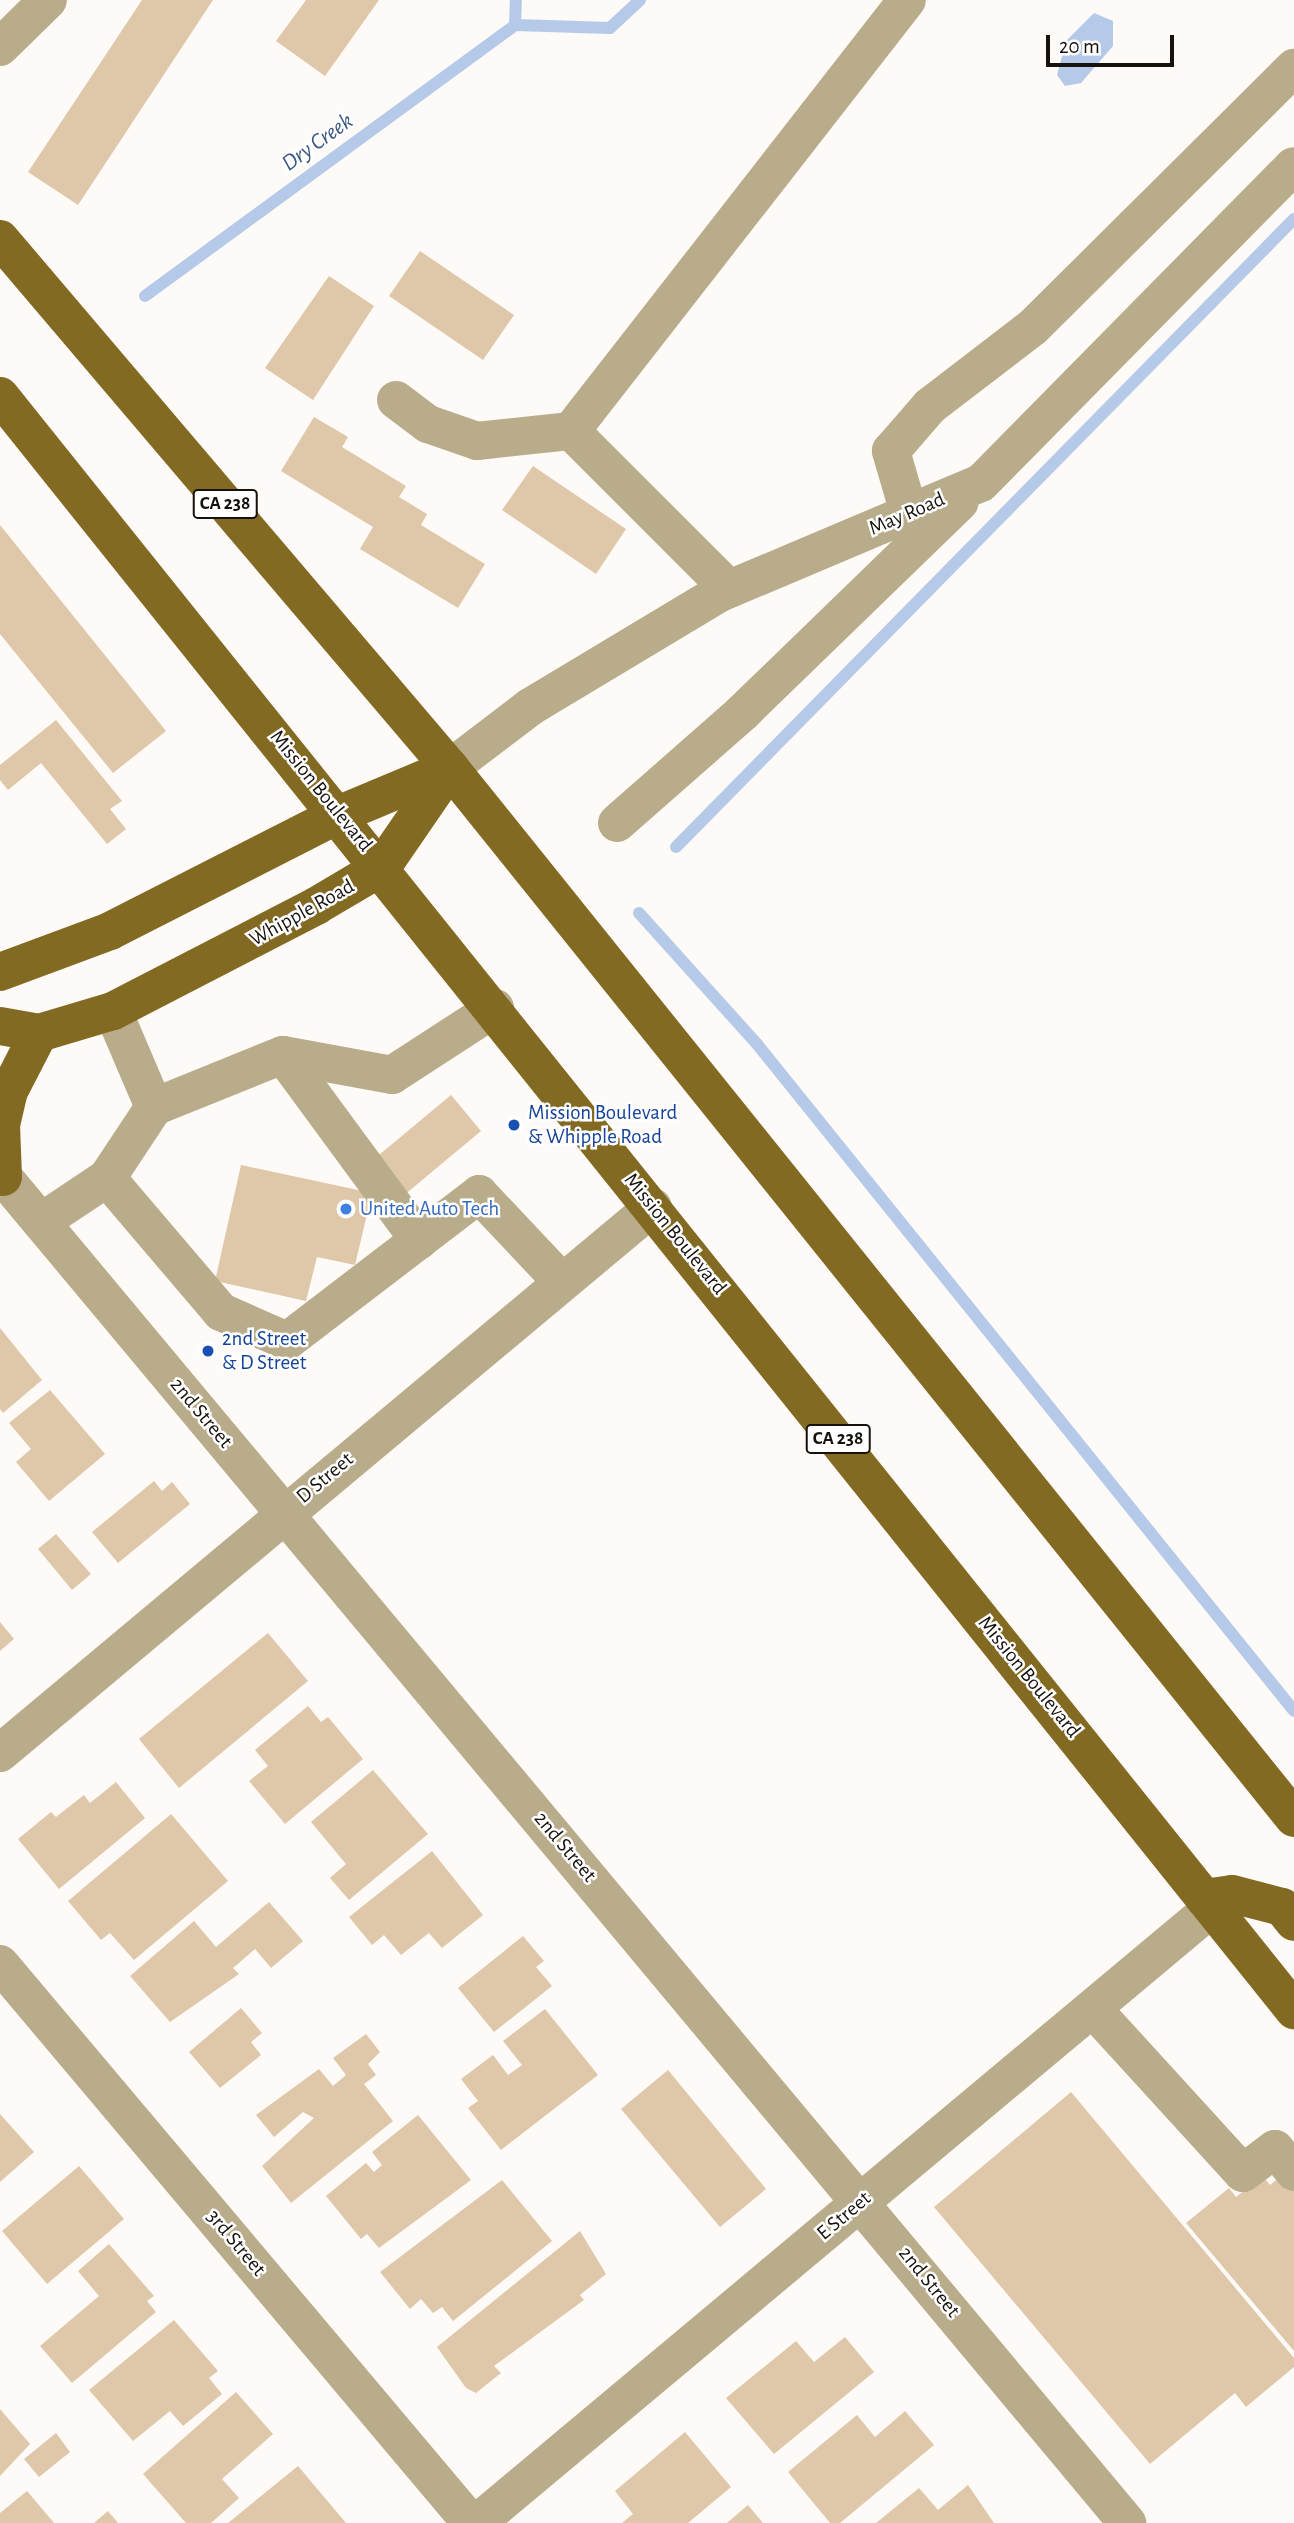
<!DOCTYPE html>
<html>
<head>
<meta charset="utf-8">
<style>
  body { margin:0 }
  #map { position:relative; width:1294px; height:2523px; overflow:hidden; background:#fdfaf7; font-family:"Alegreya Sans",sans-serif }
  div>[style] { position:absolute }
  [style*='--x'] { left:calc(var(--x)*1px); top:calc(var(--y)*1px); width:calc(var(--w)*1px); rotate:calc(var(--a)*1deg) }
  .water>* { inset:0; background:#b5cae9 }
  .stream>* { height:12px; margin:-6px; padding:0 6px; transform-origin:6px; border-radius:6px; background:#b5cae9 }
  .building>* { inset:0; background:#dfc8a9 }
  .minor>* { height:38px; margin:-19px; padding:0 19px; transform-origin:19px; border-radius:19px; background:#b9ac8a }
  .major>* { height:38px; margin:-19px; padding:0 19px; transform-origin:19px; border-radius:19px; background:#836a23 }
  .dots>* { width:19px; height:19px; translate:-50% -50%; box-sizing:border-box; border:4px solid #fff; border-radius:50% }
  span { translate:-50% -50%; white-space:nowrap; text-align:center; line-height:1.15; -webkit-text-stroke:5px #fff; paint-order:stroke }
  .shield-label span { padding:2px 5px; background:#fff; border:2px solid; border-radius:5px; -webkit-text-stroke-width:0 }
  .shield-label { font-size:19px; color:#17120c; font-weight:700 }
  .street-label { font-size:21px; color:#17120c }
  .transit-label { font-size:21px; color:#164399 }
  .left { translate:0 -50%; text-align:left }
  .shop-label { font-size:21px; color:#366cbe }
  .water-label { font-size:23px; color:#3b5783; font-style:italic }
  .scale { position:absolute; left:1046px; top:35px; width:128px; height:32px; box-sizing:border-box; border:4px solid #17120c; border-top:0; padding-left:9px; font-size:21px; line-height:24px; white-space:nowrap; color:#17120c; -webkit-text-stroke:5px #fff; paint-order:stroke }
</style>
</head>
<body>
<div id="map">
  <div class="water">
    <div style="clip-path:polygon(1094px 13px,1113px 21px,1113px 46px,1081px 83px,1065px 86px,1057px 75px,1066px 41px)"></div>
  </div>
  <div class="stream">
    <div style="--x:515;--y:25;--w:25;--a:-88"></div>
    <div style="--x:145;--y:296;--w:459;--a:-36.2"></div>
    <div style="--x:515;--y:25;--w:95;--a:1.8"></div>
    <div style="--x:610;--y:28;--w:41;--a:-43"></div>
    <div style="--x:676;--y:847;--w:881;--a:-45.46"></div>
    <div style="--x:639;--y:913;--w:176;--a:48"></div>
    <div style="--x:757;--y:1044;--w:856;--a:51.16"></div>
  </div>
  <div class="building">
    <div style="clip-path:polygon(142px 0,213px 0,78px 205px,28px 172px)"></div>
    <div style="clip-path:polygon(306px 0,379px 0,325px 76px,276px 41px)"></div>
    <div style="clip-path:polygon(420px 251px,514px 315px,483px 360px,389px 296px)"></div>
    <div style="clip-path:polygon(329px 276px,374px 306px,313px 400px,265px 368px)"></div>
    <div style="clip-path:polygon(314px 417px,348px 437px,342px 447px,406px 486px,399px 497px,427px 514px,421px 525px,485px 564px,458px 608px,360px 549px,373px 527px,281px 471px)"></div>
    <div style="clip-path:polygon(533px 466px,626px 529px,596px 574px,502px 510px)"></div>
    <div style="clip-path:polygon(0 525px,166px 731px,113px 773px,0 634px)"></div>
    <div style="clip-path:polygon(56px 720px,122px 801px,110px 809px,126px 829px,107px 844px,41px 763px,8px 790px,0 780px,0 765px)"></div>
    <div style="clip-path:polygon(451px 1095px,481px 1131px,403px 1196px,373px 1160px)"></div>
    <div style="clip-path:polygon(241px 1165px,372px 1193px,355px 1265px,317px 1257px,306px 1301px,215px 1281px)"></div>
    <div style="clip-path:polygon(0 1328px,42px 1380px,3px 1413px,0 1409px)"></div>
    <div style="clip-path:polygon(50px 1390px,105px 1454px,49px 1501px,16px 1462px,31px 1449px,9px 1423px)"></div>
    <div style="clip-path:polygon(154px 1481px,162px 1491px,172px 1482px,190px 1504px,118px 1563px,92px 1532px)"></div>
    <div style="clip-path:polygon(56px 1534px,91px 1574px,72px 1590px,38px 1549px)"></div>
    <div style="clip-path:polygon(0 1622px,14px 1639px,0 1651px)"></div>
    <div style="clip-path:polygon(268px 1633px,308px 1681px,179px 1788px,139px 1739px)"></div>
    <div style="clip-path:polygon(308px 1706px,321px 1722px,328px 1717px,363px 1759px,285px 1824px,249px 1781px,268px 1766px,255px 1750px)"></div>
    <div style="clip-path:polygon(373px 1770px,428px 1834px,349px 1900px,330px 1878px,346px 1864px,311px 1822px)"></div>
    <div style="clip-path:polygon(116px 1782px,145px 1818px,59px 1889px,18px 1839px,51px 1812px,56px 1817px,84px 1795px,90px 1803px)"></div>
    <div style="clip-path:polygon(171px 1814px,228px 1881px,134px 1960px,110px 1933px,101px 1940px,68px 1901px)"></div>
    <div style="clip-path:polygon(432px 1851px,483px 1915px,442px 1948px,429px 1933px,401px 1955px,384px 1935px,372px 1945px,349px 1917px)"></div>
    <div style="clip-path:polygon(269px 1902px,303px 1941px,271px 1968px,255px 1949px,233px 1968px,239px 1974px,170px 2022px,130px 1976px,194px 1921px,216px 1947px)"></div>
    <div style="clip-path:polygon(523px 1936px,544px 1961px,536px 1967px,552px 1986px,494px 2032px,458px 1988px)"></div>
    <div style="clip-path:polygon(241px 2008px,262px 2033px,251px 2042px,261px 2055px,220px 2088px,189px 2052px)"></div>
    <div style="clip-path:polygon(545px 2009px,598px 2075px,501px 2150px,468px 2108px,478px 2101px,461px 2079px,493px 2055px,508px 2075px,522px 2065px,503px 2041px)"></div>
    <div style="clip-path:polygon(366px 2034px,380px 2052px,368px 2064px,376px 2075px,364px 2084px,393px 2121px,291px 2203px,262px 2166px,314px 2118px,303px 2112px,274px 2137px,256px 2115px,319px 2069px,333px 2086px,346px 2075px,333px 2058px)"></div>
    <div style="clip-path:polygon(668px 2070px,766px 2189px,720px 2227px,621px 2109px)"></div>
    <div style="clip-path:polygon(1071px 2092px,1294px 2358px,1294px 2367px,1246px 2407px,1235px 2393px,1150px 2464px,934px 2207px)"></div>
    <div style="clip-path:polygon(0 2114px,34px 2152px,0 2182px)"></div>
    <div style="clip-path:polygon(418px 2115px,471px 2180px,379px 2248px,367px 2234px,361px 2239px,326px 2196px,366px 2163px,374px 2172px,382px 2165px,372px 2152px)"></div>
    <div style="clip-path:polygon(79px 2166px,124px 2219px,47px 2284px,2px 2231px)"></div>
    <div style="clip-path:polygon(1289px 2169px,1294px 2175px,1294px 2351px,1186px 2223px,1229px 2188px,1236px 2197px,1263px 2176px,1270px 2185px)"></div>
    <div style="clip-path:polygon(502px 2180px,552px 2241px,453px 2321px,442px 2307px,433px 2313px,421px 2299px,410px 2309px,380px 2272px)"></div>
    <div style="clip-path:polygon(580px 2231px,606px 2274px,580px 2295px,584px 2300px,494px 2366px,501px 2373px,476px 2393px,466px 2388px,437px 2347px)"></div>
    <div style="clip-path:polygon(109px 2244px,154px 2296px,147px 2301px,156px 2312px,72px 2383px,40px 2346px,99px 2296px,78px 2271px)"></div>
    <div style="clip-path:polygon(174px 2320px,218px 2371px,209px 2378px,222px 2394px,183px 2426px,170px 2411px,133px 2441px,89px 2390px)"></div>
    <div style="clip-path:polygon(845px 2337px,874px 2372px,774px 2454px,726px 2398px,796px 2341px,814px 2362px)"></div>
    <div style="clip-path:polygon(236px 2392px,273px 2434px,222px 2479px,239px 2498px,211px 2523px,186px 2523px,143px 2474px)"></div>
    <div style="clip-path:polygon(0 2409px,30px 2444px,0 2476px)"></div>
    <div style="clip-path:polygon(905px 2411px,934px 2445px,840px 2523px,830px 2523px,788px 2472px,857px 2415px,875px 2437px)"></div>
    <div style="clip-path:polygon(685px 2432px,731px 2487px,688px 2523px,622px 2523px,633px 2514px,615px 2491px)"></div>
    <div style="clip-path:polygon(56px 2433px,70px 2452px,39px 2477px,24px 2459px)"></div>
    <div style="clip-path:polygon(298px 2466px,346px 2523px,228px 2523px)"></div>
    <div style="clip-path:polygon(968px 2485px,994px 2523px,876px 2523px,919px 2488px,938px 2510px)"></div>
    <div style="clip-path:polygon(27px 2491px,54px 2523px,0 2523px,0 2513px)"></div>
    <div style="clip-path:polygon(748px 2505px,763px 2523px,727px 2523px)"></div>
    <div style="clip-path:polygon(108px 2511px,118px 2523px,94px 2523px)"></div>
  </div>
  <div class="minor">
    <div style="--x:0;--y:47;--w:67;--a:-44.4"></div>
    <div style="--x:396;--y:400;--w:40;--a:37"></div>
    <div style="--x:428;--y:424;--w:52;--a:19.1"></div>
    <div style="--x:477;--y:441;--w:95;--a:-6.1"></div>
    <div style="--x:909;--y:513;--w:65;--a:-106.2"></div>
    <div style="--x:891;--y:451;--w:60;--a:-49.1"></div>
    <div style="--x:930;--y:406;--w:130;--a:-37.5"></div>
    <div style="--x:1033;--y:327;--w:368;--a:-44.8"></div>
    <div style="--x:729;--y:589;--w:223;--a:-135"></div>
    <div style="--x:571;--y:431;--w:546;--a:-52.06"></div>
    <div style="--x:450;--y:768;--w:101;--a:-37.3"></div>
    <div style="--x:530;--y:707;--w:222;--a:-31"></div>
    <div style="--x:720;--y:593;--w:283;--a:-22.9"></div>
    <div style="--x:981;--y:483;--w:445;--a:-45.4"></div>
    <div style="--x:617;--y:823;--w:167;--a:-41.3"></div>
    <div style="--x:742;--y:713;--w:303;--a:-44.1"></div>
    <div style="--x:113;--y:1011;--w:104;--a:66.9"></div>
    <div style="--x:154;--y:1107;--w:139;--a:-22"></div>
    <div style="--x:283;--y:1055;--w:111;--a:10.4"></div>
    <div style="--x:392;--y:1075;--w:123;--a:-33"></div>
    <div style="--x:283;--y:1055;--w:230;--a:53.7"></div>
    <div style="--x:0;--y:1173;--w:1759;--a:50.14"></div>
    <div style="--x:107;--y:1178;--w:176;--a:49.6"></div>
    <div style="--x:221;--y:1312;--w:72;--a:23.7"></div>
    <div style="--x:287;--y:1341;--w:242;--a:-37.4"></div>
    <div style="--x:479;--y:1194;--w:121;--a:46.7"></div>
    <div style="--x:41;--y:1222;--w:79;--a:-33.7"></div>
    <div style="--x:107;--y:1178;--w:85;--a:-56.5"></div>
    <div style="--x:0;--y:1753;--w:851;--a:-39.9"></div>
    <div style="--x:0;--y:1964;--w:731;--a:49.88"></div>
    <div style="--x:1093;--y:2009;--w:222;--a:47.6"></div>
    <div style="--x:1243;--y:2173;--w:40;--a:-37"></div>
    <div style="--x:1275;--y:2149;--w:30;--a:50"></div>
    <div style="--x:477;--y:2523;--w:958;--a:-39.92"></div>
  </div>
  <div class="major">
    <div style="--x:0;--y:239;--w:695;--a:49.61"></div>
    <div style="--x:450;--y:768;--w:1347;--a:51.21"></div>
    <div style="--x:0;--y:396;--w:2069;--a:51.28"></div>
    <div style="--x:0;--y:972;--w:117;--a:-20.4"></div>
    <div style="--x:110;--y:931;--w:258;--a:-27"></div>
    <div style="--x:340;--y:814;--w:119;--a:-22.7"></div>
    <div style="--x:0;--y:1026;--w:40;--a:10"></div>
    <div style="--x:39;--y:1033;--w:77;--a:-16.6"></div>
    <div style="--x:113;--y:1011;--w:229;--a:-27.3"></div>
    <div style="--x:316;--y:906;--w:77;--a:-30.6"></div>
    <div style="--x:382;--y:867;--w:120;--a:-55.5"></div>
    <div style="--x:3;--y:1177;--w:52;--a:-92.2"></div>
    <div style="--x:1;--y:1125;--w:35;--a:-77"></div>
    <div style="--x:9;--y:1091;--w:65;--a:-62.7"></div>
    <div style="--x:1204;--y:1898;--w:28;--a:-8"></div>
    <div style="--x:1232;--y:1894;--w:52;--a:14.6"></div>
    <div style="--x:1282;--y:1907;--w:19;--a:51"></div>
  </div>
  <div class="dots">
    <div style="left:514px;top:1125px;background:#1a4fb4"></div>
    <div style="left:346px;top:1209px;background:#3f7fe0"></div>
    <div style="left:208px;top:1351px;background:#1a4fb4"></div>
  </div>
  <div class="shield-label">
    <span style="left:225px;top:504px">CA 238</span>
    <span style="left:838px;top:1439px">CA 238</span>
  </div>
  <div class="street-label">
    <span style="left:907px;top:514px;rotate:-23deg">May Road</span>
    <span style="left:321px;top:791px;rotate:51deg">Mission Boulevard</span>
    <span style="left:302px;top:913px;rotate:-29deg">Whipple Road</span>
    <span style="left:675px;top:1234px;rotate:51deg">Mission Boulevard</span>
    <span style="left:201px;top:1413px;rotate:50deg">2nd Street</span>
    <span style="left:325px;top:1478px;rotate:-40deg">D Street</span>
    <span style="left:1029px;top:1677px;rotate:51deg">Mission Boulevard</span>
    <span style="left:565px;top:1847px;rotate:50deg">2nd Street</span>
    <span style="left:844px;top:2216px;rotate:-40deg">E Street</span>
    <span style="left:236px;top:2243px;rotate:50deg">3rd Street</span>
    <span style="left:929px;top:2282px;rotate:51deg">2nd Street</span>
  </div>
  <div class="transit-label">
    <span class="left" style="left:528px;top:1125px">Mission Boulevard<br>&amp; Whipple Road</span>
    <span class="left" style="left:222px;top:1351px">2nd Street<br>&amp; D Street</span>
  </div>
  <div class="shop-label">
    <span class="left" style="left:360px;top:1209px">United Auto Tech</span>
  </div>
  <div class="water-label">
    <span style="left:318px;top:143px;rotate:-36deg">Dry Creek</span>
  </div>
  <div class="scale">20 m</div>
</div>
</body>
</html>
